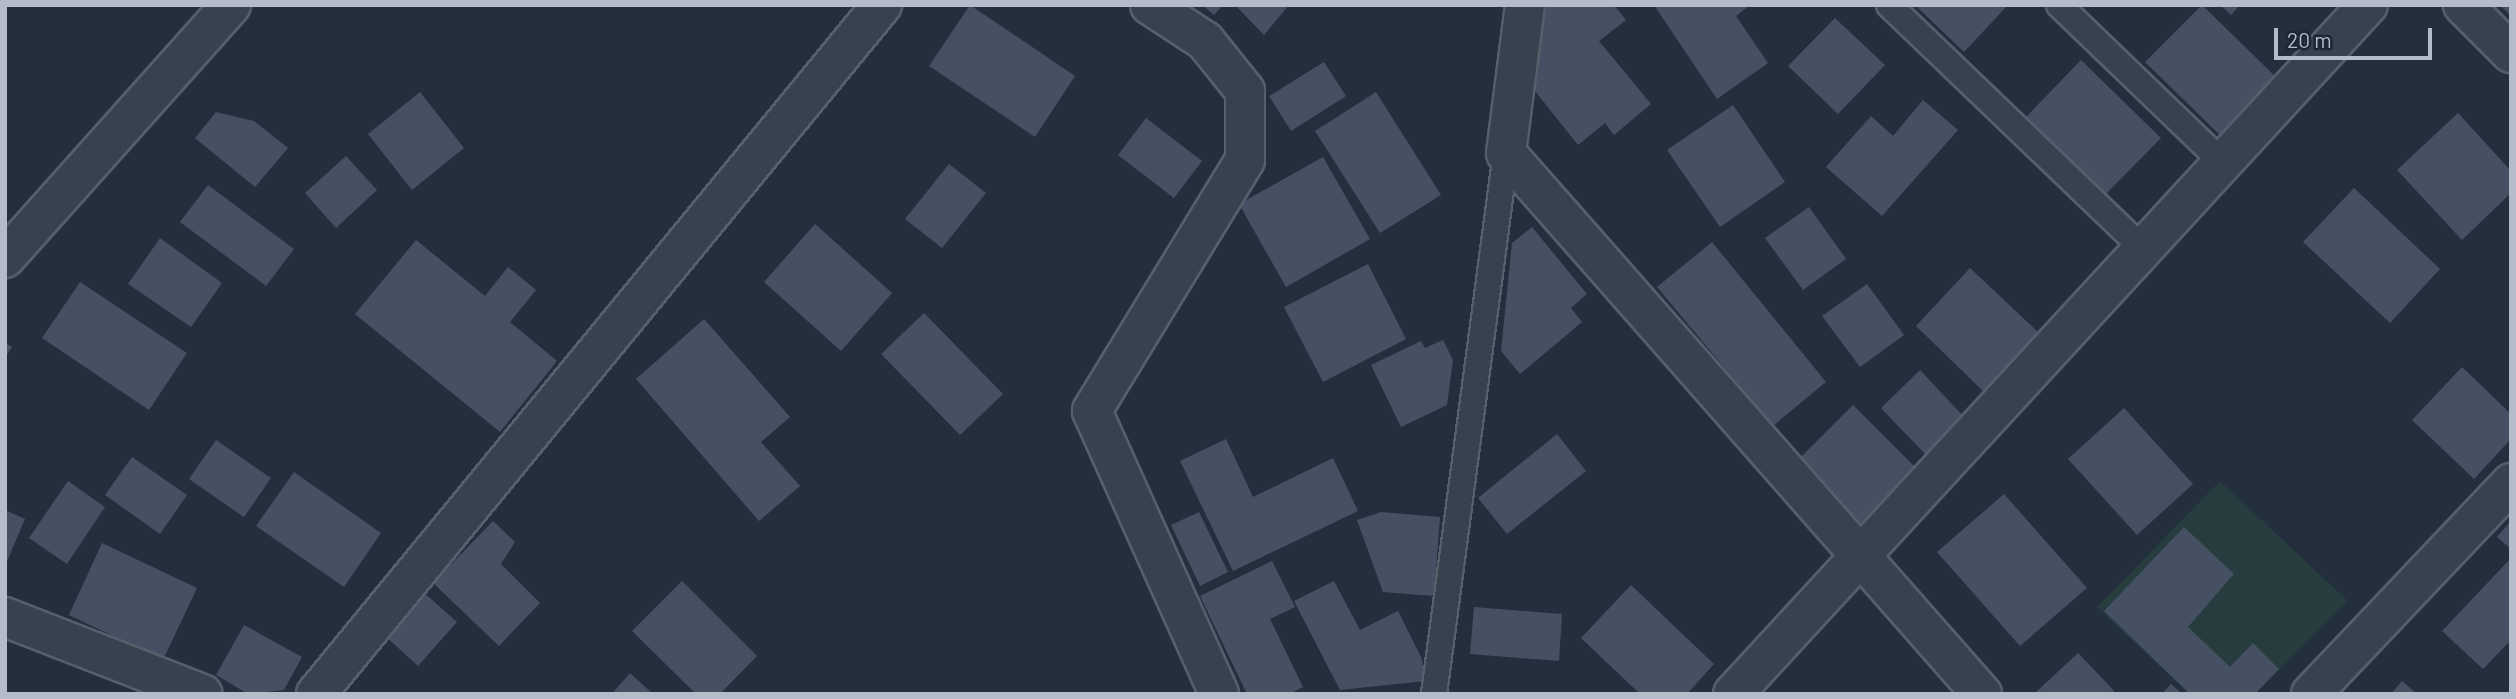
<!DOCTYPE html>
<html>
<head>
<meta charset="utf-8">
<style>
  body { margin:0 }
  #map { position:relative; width:2516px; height:699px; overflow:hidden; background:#242f3e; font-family:Barlow,sans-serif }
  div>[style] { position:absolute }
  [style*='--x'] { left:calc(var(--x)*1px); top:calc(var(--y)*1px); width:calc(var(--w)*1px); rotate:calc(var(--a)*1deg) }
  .green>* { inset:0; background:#263c3f }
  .building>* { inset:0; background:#455162 }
  .roads { filter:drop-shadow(2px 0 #565f6c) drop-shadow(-2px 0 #565f6c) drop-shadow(0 2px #565f6c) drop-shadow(0 -2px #565f6c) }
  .service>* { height:24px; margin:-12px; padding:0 12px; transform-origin:12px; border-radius:12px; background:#38414e }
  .minor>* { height:38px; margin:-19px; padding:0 19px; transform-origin:19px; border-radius:19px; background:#38414e }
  span { translate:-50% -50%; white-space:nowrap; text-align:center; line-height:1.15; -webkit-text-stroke:5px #1d2633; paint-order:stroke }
  .frame { position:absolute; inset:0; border:7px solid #b4bcc9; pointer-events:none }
  .scale { position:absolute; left:2274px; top:28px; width:158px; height:32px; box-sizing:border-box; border:4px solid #b4bcc9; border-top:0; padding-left:9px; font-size:21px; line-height:24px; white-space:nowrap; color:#b4bcc9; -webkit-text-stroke:5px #1d2633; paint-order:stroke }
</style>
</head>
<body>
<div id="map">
  <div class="green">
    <div style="clip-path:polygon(2220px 481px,2348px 601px,2255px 694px,2189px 694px,2097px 607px)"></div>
  </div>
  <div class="building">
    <div style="clip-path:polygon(970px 5px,1075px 76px,1035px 137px,929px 66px)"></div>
    <div style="clip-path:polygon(1202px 5px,1223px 5px,1214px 15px)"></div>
    <div style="clip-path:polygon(1235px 5px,1289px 5px,1264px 35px)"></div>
    <div style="clip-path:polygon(1547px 5px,1614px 5px,1626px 20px,1599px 41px,1651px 104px,1614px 135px,1605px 123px,1578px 145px,1531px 86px)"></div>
    <div style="clip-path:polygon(1654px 5px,1750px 5px,1736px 16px,1768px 63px,1717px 99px)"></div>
    <div style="clip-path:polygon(1915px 5px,2008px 5px,1964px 52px)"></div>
    <div style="clip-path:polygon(2202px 5px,2282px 83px,2225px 140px,2145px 62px)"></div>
    <div style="clip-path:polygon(2220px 5px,2240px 5px,2231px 15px)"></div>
    <div style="clip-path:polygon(2500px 5px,2511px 5px,2511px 16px)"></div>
    <div style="clip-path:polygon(1835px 18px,1885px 65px,1838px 114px,1788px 66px)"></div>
    <div style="clip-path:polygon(2081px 60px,2161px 138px,2104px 196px,2025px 118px)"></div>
    <div style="clip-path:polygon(1324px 62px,1346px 96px,1291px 131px,1269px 96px)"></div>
    <div style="clip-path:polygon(420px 92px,464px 148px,412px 190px,368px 134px)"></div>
    <div style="clip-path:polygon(1376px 92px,1441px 195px,1380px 233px,1315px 131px)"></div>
    <div style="clip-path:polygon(1923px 100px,1958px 130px,1882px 216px,1826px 167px,1871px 116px,1893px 136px)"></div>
    <div style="clip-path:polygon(1733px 105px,1785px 182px,1720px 227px,1667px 150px)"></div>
    <div style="clip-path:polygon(216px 112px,254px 121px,288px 148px,255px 187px,195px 138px)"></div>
    <div style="clip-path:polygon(2458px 113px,2511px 171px,2511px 193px,2462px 240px,2397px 170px)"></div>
    <div style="clip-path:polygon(1146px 118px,1202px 161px,1174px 198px,1118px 155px)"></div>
    <div style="clip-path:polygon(346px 156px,377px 190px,336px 228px,305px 193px)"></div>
    <div style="clip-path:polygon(1323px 157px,1370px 239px,1286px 287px,1239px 204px)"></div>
    <div style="clip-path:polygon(949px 164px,986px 193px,942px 248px,905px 219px)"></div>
    <div style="clip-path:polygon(208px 185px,294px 249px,266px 286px,180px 222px)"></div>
    <div style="clip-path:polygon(2354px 188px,2440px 269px,2390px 323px,2303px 242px)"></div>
    <div style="clip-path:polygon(1809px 207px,1846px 259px,1803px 290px,1765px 238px)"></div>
    <div style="clip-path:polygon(815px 224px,892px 293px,841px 351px,764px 282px)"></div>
    <div style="clip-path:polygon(1532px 227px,1587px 294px,1571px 308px,1582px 322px,1520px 374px,1501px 351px,1512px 243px)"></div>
    <div style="clip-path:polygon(160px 238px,222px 283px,191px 327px,128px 284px)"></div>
    <div style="clip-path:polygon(416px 240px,485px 296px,508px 267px,536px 290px,510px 322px,557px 361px,500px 432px,355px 314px)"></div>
    <div style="clip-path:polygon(1712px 242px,1826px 382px,1773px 426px,1657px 287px)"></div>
    <div style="clip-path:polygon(1368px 264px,1406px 339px,1323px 382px,1284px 307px)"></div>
    <div style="clip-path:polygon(1970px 268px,2038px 332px,1983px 391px,1916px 326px)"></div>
    <div style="clip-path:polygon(80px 282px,187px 353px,149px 410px,42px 338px)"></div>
    <div style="clip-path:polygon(1867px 284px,1904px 335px,1860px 367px,1822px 316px)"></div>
    <div style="clip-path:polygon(924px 313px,1003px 394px,960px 435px,881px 354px)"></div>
    <div style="clip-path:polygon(704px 319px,790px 417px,761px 442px,800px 486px,759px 521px,636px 379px)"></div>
    <div style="clip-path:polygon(1443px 340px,1453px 360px,1447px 405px,1401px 427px,1371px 365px,1421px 341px,1425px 348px)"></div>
    <div style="clip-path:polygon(5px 343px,12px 347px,5px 357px)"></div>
    <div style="clip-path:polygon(2462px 367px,2511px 414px,2511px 439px,2474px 479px,2412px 420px)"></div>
    <div style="clip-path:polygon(1920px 370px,1964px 417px,1925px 454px,1881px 408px)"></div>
    <div style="clip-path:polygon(1853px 405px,1919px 471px,1862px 527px,1797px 461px)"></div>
    <div style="clip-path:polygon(2124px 408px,2193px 484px,2137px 535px,2068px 459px)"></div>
    <div style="clip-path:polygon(1557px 434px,1586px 471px,1507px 534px,1478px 498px)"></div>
    <div style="clip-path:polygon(1226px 439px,1253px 497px,1333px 458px,1358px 511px,1233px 571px,1180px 461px)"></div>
    <div style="clip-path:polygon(216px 440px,271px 478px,244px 517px,189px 479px)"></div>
    <div style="clip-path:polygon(132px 457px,187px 495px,160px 534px,105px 495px)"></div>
    <div style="clip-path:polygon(294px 472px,381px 533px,344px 587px,256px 526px)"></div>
    <div style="clip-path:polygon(68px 481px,105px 507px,67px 564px,29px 538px)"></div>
    <div style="clip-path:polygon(2004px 494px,2087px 588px,2020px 646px,1937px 552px)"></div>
    <div style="clip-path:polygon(5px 510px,25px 519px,5px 566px)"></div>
    <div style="clip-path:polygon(1199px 512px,1228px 572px,1200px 586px,1171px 525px)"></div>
    <div style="clip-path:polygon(1381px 512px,1440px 517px,1434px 596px,1383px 592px,1357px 520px)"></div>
    <div style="clip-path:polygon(493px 521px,515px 542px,501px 564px,540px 603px,499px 646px,433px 583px)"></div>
    <div style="clip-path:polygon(2511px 521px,2511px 549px,2497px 537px)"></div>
    <div style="clip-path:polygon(2184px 527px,2234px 574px,2188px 627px,2230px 667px,2253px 643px,2279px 669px,2255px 694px,2190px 694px,2104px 611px)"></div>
    <div style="clip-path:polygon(102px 543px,197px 588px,163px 660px,69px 615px)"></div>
    <div style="clip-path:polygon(2511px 558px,2511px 640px,2483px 669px,2442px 631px)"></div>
    <div style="clip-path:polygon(1272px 561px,1295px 607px,1270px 619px,1303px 687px,1289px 694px,1247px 694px,1200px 596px)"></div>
    <div style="clip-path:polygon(682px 581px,757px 656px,720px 694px,696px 694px,632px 631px)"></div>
    <div style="clip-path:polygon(1334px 581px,1360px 630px,1398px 611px,1422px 659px,1425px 681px,1340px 690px,1294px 601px)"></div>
    <div style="clip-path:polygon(1631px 585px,1714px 664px,1687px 694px,1640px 694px,1581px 638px)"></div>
    <div style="clip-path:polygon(421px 590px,457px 622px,418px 666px,382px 633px)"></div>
    <div style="clip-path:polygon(1474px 607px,1562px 614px,1559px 661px,1470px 654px)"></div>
    <div style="clip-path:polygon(244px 625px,302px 657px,284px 690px,248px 694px,216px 675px)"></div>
    <div style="clip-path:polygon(2078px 653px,2117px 694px,2034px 694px)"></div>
    <div style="clip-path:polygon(630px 673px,653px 694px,612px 694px)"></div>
    <div style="clip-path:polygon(2402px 681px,2417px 694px,2391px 694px)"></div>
    <div style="clip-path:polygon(2171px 684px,2182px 694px,2162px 694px)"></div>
  </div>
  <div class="roads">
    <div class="service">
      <div style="--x:1889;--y:5;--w:352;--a:43.8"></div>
      <div style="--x:2059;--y:5;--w:228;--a:43.9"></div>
      <div style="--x:1434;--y:694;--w:546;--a:-82.42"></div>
    </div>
    <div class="minor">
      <div style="--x:1150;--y:5;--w:66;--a:33.2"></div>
      <div style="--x:1205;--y:41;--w:64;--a:51.3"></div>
      <div style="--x:1245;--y:91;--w:69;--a:90"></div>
      <div style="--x:1245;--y:160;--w:294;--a:121.4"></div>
      <div style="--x:1092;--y:411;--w:310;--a:65.8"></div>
      <div style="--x:1525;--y:5;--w:149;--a:97.3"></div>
      <div style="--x:1506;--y:153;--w:721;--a:48.66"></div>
      <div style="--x:2463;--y:5;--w:68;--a:45"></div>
      <div style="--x:5;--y:258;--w:339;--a:-48.2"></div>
      <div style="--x:5;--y:617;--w:212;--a:21.3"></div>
      <div style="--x:316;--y:694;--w:892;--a:-50.6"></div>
      <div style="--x:1733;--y:694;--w:937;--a:-47.34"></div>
      <div style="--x:2311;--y:694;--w:291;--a:-46.5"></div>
    </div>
  </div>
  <div class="frame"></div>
  <div class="scale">20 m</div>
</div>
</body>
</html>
